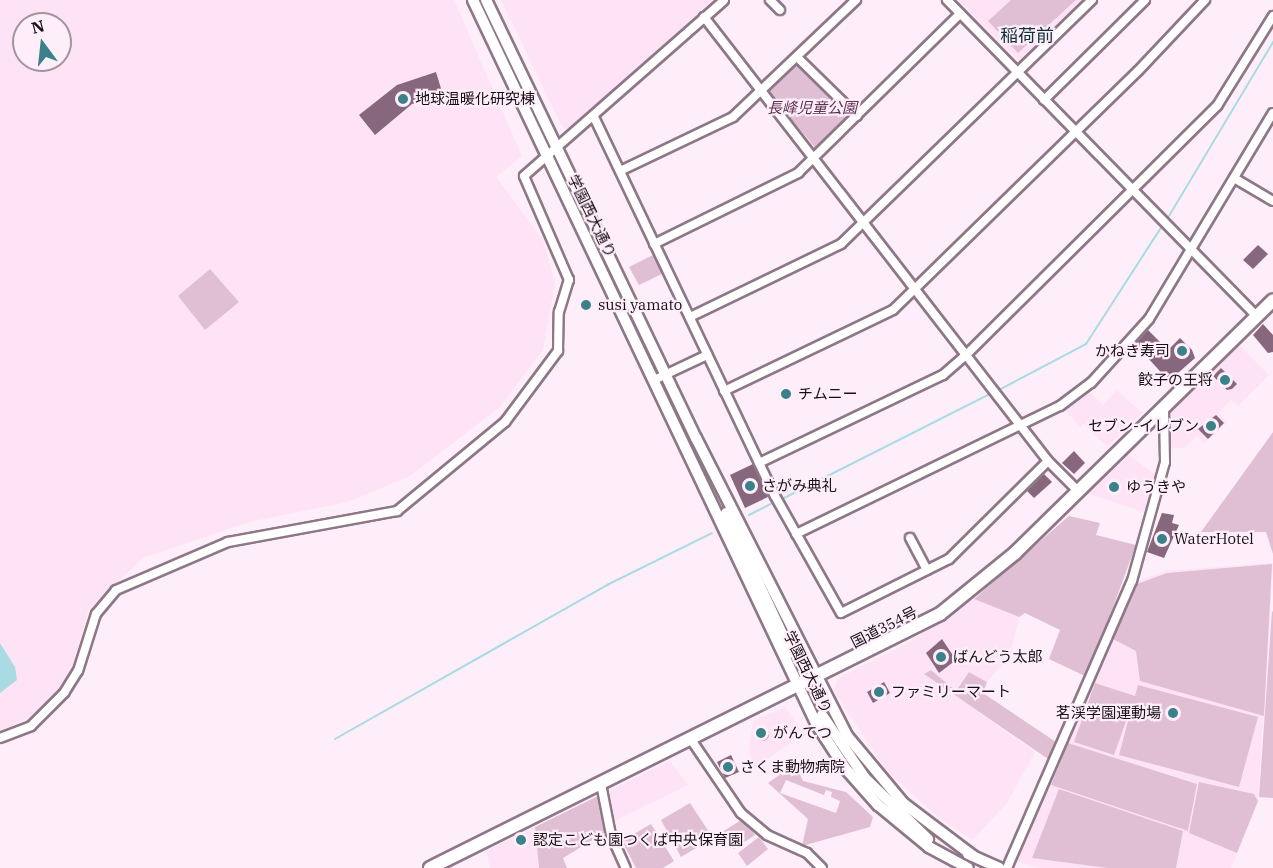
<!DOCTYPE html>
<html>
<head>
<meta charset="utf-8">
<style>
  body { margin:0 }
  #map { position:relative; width:1273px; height:868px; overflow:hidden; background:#feeef9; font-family:"IBM Plex Serif","Noto Sans JP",serif }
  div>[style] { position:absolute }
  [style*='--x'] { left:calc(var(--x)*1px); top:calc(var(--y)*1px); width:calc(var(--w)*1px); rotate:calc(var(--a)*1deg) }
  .built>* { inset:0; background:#fee3f6 }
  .green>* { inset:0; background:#e0bfd5 }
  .water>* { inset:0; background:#a8dbe2 }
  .stream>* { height:2px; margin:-1px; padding:0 1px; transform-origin:1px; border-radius:1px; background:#a8dbe2 }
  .building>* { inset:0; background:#87677e }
  .round { border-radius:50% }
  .major-tunnel>* { height:10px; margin-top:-5px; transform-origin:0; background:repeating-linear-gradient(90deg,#dccdd7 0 10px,transparent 0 15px) }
  .roads { filter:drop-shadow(2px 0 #8e7787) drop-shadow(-2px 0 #8e7787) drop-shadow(0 2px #8e7787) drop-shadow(0 -2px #8e7787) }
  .minor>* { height:8px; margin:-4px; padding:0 4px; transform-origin:4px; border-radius:4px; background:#fff }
  .major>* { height:10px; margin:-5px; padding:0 5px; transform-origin:5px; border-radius:5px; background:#fff }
  .highway>* { height:12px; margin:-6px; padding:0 6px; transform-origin:6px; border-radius:6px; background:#fff }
  .dots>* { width:16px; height:16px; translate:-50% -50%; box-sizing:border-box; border:3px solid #feeef9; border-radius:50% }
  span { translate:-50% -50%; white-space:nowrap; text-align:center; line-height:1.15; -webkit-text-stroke:4.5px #feeef9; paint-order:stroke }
  .poi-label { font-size:15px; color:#191016 }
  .left { translate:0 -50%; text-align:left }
  .right { translate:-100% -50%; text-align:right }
  .park-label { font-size:15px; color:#5e3052; font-style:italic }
  .street-label { font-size:15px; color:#191016 }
  .quarter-label { font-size:18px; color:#113338 }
  .north { position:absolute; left:12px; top:12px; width:60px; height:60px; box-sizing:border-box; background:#feeef9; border:2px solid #a2959e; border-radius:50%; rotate:345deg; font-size:16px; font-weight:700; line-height:24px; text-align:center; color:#191016 }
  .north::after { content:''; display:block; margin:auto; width:21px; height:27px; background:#3a818a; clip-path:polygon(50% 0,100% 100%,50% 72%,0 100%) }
</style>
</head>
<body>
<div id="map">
  <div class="built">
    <div style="clip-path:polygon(evenodd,0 0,454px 0,522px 156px,496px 177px,543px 240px,555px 283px,543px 350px,500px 407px,410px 476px,348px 502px,249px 522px,143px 558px,89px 609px,70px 677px,30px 717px,0 731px,0 0,24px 24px,60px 24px,60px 60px,24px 60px,24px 24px)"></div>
    <div style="clip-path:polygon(501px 0,713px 0,569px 129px,562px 127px)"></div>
    <div style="clip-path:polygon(958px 0,1087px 0,1021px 63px)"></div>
    <div style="clip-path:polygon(1239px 345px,1269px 375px,1238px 406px,1231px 400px,1218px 413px,1227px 423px,1204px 444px,1197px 436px,1184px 448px,1169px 448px,1170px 413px)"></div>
    <div style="clip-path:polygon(1088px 390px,1103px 405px,1117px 390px,1142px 413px,1107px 447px,1084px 424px,1080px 427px,1064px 408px)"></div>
    <div style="clip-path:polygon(1129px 455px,1159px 477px,1146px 513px,1089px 494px)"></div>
    <div style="clip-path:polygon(1273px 563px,1258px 801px,1254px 794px,1189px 833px,1237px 853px,1231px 868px,1040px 868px,1016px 861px,1050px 785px,1188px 831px,1197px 784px,1068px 743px,1136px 582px,1166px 571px)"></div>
    <div style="clip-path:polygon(974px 599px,1019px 617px,1010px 655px,987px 682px,969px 672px,956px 691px,931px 670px,924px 674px,1035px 752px,1007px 803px,973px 840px,940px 819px,886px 770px,834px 692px,837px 679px,909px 642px)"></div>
    <div style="clip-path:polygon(785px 707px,804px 734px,754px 768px,749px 750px,753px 721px)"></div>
    <div style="clip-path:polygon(670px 761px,688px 785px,612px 822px,606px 792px)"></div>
    <div style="clip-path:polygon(535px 827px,539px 868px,490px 868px,486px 851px)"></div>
  </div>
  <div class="green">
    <div style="clip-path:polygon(1011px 0,1076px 0,1018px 53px,988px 21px)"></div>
    <div style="clip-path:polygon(798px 62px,851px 115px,817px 150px,769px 92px)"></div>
    <div style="clip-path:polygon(578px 203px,655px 362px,651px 363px)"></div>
    <div style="clip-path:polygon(655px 254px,664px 273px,639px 285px,629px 267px)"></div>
    <div style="clip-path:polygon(210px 269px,239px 302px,205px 330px,178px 296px)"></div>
    <div style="clip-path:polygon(1273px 432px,1273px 554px,1266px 532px,1201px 532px)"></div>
    <div style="clip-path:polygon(1069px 516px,1100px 523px,1096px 535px,1136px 545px,1087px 677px,1049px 659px,1060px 630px,1025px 613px,1019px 617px,974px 599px)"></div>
    <div style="clip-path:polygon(1272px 564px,1264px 716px,1140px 681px,1136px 651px,1113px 639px,1137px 584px,1167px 573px)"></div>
    <div style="clip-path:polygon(1272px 611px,1273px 612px,1273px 798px,1259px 797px)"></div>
    <div style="clip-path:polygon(931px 670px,956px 691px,969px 672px,987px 682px,983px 693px,1059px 744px,1051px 761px,924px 674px)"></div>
    <div style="clip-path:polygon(1095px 683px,1135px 696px,1138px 685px,1258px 717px,1239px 787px,1119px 755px,1133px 702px,1114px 755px,1074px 742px)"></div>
    <div style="clip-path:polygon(1068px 743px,1197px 784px,1188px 831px,1051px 785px)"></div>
    <div style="clip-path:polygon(evenodd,795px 764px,803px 781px,846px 792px,873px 817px,870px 827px,802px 846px,808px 819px,768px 783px,795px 764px,786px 780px,824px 795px,826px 790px,832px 792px,831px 797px,840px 801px,836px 813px,780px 793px,786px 780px)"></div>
    <div style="clip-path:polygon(1199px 782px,1254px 794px,1258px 801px,1237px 853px,1189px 833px)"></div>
    <div style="clip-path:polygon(1059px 789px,1183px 831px,1176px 868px,1107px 868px,1032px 858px)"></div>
    <div style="clip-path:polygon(600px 795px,606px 832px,563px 858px,567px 868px,539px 868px,535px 827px)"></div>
    <div style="clip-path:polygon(690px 803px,713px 838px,681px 857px,661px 820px)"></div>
    <div style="clip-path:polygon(743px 819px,755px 835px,734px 849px,722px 832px)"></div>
    <div style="clip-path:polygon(651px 824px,674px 861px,663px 868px,636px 868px,622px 841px)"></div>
    <div style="clip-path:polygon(759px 837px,768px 849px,747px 866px,738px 853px)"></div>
  </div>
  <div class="water">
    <div style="clip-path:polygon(0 643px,15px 667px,17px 680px,0 693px)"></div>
  </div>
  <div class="stream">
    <div style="--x:1169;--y:216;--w:203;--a:-59.1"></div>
    <div style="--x:997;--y:391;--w:101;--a:-27.8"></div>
    <div style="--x:1086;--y:344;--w:137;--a:-57.2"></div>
    <div style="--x:780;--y:500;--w:237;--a:-26.8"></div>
    <div style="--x:749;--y:515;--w:29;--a:-27"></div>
    <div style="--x:335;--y:739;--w:313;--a:-29.5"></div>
    <div style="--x:607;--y:585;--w:117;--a:-26.3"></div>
  </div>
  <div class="building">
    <div style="clip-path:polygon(436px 72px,443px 95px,412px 104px,375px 135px,359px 115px,397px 85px)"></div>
    <div style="clip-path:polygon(1258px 245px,1268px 254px,1253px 269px,1243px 260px)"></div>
    <div style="clip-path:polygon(1263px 324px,1273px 335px,1273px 352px,1268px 353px,1253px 335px)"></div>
    <div style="clip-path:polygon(1148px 330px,1168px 350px,1180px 338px,1192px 350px,1195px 358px,1169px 381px,1135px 344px)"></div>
    <div style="clip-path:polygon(1221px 368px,1237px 384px,1232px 389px,1227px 390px,1213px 376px)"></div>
    <div style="clip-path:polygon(1216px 415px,1224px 423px,1208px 439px,1198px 429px)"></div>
    <div style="clip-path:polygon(1074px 451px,1085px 463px,1074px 474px,1062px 463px)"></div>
    <div style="clip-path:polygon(753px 464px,768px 497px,745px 508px,730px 475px)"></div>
    <div style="clip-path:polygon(1044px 474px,1052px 482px,1034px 498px,1027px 491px)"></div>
    <div style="clip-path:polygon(1162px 513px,1174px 515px,1172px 523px,1179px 525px,1164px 558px,1147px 552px)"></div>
    <div style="clip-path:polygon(942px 639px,956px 660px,939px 673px,926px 653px)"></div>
    <div style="clip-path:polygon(884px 682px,890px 693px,873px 703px,867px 692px)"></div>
    <div class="round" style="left:755px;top:727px;width:14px;height:14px"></div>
    <div style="clip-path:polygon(731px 755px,739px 772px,725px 778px,717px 762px)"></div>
  </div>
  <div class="major-tunnel">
    <div style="--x:791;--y:653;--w:69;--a:63.4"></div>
  </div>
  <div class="roads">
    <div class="minor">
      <div style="--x:770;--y:0;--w:14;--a:45"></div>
      <div style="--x:947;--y:0;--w:442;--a:45.6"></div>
      <div style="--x:704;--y:17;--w:562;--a:52.23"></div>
      <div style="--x:1048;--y:461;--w:44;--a:45"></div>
      <div style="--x:797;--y:57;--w:84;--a:44.5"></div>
      <div style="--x:1044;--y:100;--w:142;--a:-44.7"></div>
      <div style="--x:594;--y:117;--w:420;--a:64.5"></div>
      <div style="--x:775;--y:496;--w:134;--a:60.6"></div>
      <div style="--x:841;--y:613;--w:121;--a:-26.6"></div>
      <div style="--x:949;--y:559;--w:139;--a:-44.7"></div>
      <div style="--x:620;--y:171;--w:125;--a:-25.5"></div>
      <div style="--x:733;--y:117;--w:170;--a:-43.6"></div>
      <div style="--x:1234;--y:178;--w:45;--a:30.5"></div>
      <div style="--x:654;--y:244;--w:161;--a:-26.2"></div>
      <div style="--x:798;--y:173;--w:227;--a:-44.5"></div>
      <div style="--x:690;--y:317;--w:168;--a:-25.8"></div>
      <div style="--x:841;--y:244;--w:350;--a:-44.2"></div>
      <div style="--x:654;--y:380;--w:59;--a:-25.3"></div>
      <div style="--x:724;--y:391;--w:187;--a:-25.6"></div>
      <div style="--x:893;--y:310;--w:342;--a:-44.3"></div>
      <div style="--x:1138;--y:71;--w:98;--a:-46.7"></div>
      <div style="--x:759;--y:463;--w:204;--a:-25.6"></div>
      <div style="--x:943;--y:375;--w:30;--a:-41"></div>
      <div style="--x:966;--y:355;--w:354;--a:-44.8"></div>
      <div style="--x:1217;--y:106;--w:106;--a:-58.1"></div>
      <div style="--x:796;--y:534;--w:293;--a:-25.9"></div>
      <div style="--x:1060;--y:406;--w:39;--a:-37"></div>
      <div style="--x:1091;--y:383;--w:86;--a:-47.8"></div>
      <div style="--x:1149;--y:319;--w:240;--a:-59"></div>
      <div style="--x:910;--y:538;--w:36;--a:62"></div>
      <div style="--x:0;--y:738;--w:33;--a:-21"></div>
      <div style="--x:31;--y:726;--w:47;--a:-45"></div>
      <div style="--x:64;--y:693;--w:26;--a:-58"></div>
      <div style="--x:78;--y:671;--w:60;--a:-72.5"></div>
      <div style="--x:96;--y:614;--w:31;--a:-50"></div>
      <div style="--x:116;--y:590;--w:122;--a:-23.2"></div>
      <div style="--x:228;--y:542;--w:172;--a:-10.4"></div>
      <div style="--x:397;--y:511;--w:140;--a:-39.5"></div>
      <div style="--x:505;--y:422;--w:89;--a:-53.3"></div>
      <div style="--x:558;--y:351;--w:39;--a:-89"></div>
      <div style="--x:559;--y:312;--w:34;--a:-73"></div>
      <div style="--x:569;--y:280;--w:113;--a:-113.4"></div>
      <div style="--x:524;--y:176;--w:266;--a:-41.3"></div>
      <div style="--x:692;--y:741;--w:87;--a:55.8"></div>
      <div style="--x:741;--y:813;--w:34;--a:40"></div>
      <div style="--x:767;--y:835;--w:44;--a:24.2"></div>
      <div style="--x:807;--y:853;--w:21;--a:45"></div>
      <div style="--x:601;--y:784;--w:52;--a:78.9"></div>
      <div style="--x:611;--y:835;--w:36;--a:66"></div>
      <div style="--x:1007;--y:868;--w:313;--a:-66.5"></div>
      <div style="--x:1132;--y:581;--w:123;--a:-74.5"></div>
      <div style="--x:1165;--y:462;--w:54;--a:-91.1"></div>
    </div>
    <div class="major">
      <div style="--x:473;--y:0;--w:802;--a:64.62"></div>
      <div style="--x:817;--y:725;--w:51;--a:56.9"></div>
      <div style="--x:845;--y:768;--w:50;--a:48.3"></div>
      <div style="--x:878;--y:805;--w:66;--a:39.5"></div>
      <div style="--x:929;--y:847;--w:44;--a:28.3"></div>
      <div style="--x:486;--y:0;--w:486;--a:64.4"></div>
      <div style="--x:696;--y:438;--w:335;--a:63.1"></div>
      <div style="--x:848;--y:737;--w:86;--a:50.2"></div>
      <div style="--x:903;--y:803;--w:88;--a:37.1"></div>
      <div style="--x:726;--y:513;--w:154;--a:65.1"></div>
      <div style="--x:822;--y:715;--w:76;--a:55.7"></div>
      <div style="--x:865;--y:778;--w:88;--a:44.1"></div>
      <div style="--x:968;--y:854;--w:34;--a:24"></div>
    </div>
    <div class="highway">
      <div style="--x:430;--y:868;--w:570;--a:-26.48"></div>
      <div style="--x:940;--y:614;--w:97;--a:-39.1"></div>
      <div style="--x:1015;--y:553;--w:361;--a:-44.4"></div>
    </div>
  </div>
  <div class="dots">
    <div style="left:403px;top:99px;background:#3a818a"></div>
    <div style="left:586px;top:305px;background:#3a818a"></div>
    <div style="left:1182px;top:351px;background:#3a818a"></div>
    <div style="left:1225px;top:380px;background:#3a818a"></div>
    <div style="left:786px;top:394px;background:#3a818a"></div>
    <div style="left:1211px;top:426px;background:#3a818a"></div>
    <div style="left:750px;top:486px;background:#3a818a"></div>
    <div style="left:1114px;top:487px;background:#3a818a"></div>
    <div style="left:1162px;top:539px;background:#3a818a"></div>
    <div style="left:941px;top:657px;background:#3a818a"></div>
    <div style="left:879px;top:692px;background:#3a818a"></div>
    <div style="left:1173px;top:713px;background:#3a818a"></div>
    <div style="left:761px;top:733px;background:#3a818a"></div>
    <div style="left:728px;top:767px;background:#3a818a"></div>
    <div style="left:521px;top:840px;background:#3a818a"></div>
  </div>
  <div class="poi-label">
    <span class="left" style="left:415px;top:99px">地球温暖化研究棟</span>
    <span class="left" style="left:598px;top:305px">susi yamato</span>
    <span class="right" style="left:1170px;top:351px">かねき寿司</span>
    <span class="right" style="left:1213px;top:380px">餃子の王将</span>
    <span class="left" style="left:798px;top:394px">チムニー</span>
    <span class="right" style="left:1199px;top:426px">セブン-イレブン</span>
    <span class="left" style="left:762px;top:486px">さがみ典礼</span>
    <span class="left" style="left:1126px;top:487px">ゆうきや</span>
    <span class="left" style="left:1174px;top:539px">WaterHotel</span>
    <span class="left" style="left:953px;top:657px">ばんどう太郎</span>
    <span class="left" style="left:891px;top:692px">ファミリーマート</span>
    <span class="right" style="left:1161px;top:713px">茗渓学園運動場</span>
    <span class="left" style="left:773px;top:733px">がんてつ</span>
    <span class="left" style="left:740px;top:767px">さくま動物病院</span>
    <span class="left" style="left:533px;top:840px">認定こども園つくば中央保育園</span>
  </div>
  <div class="park-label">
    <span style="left:812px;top:108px">長峰児童公園</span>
  </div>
  <div class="street-label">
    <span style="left:592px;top:216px;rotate:64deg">学園西大通り</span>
    <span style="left:884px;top:627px;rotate:-27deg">国道354号</span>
    <span style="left:808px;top:672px;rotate:64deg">学園西大通り</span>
  </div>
  <div class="quarter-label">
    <span style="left:1027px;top:36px">稲荷前</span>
  </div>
  <div class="north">N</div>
</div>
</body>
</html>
